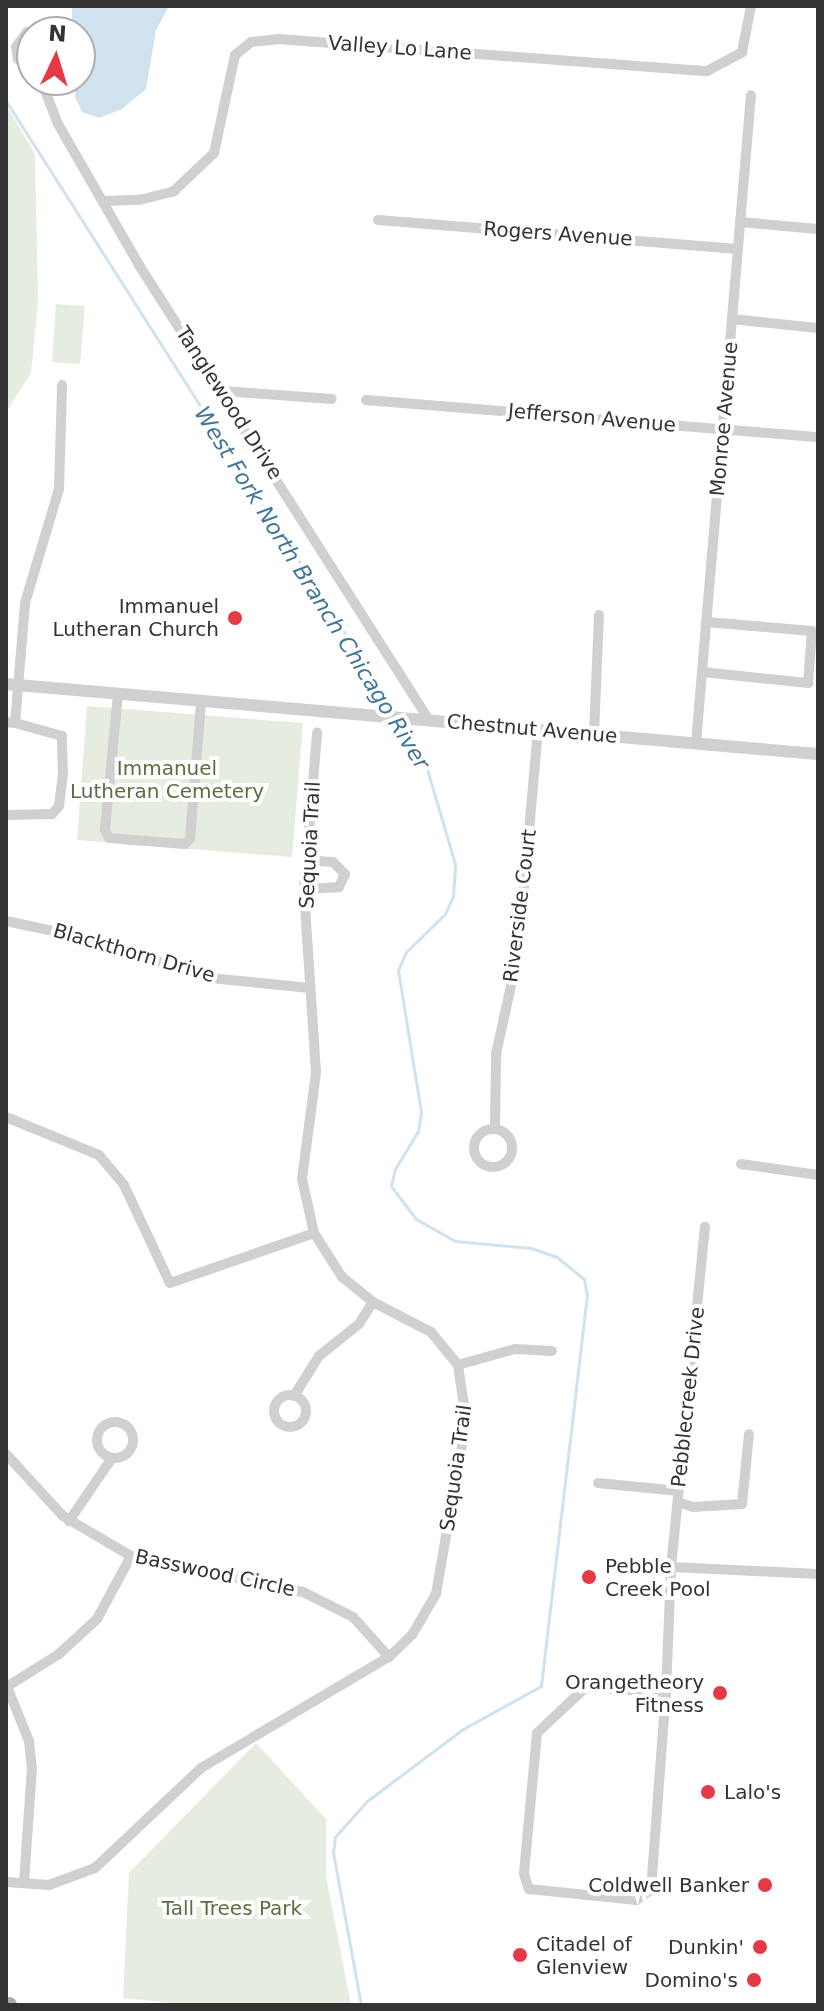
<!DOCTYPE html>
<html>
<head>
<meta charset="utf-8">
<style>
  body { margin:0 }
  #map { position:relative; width:824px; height:2011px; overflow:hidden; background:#fff; font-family:"DejaVu Sans",sans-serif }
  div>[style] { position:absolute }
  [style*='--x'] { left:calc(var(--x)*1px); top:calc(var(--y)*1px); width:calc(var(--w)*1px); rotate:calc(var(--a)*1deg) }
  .green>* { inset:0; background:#e6ecdf }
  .water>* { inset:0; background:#cfe2ee }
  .stream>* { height:3px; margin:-1.5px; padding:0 1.5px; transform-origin:1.5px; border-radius:1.5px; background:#cfe2ee }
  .minor>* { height:10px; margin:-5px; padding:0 5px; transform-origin:5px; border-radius:5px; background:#d0d0d0 }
  .minor>.ring { margin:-5px; padding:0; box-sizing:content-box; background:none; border:10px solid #d0d0d0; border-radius:50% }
  .tertiary>* { height:12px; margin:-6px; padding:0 6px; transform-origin:6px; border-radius:6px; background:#d0d0d0 }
  .primary>* { height:16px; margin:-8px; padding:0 8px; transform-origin:8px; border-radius:8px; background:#ababab }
  .dots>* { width:22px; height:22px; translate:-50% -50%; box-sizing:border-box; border:4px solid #fff; border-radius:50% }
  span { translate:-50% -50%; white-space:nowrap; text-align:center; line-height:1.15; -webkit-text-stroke:8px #fff; paint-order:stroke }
  .street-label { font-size:20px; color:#333 }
  .poi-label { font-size:20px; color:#333 }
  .right { translate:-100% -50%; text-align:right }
  .left { translate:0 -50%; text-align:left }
  .park-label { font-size:20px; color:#56703f }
  .water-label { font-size:22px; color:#3f7597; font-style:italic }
  .frame { position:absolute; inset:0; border:8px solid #333; pointer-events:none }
  .north { position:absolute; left:16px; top:16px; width:80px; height:80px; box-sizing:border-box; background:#fff; border:2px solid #adadad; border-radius:50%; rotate:4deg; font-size:22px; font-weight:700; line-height:32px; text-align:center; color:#333 }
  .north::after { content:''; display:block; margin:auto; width:28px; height:36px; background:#e63946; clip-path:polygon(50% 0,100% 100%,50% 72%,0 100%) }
</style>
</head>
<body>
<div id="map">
  <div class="green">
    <div style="clip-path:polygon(6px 105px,35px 154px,38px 302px,31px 373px,6px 412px)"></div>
    <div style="clip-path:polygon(56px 304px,85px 306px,80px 364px,52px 362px)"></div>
    <div style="clip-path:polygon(87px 706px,303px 723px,292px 857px,77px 840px)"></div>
    <div style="clip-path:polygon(256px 1743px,326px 1819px,326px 1877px,351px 2005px,191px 2005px,123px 1998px,129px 1873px)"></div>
  </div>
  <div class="water">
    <div style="clip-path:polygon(72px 6px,169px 6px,156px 30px,146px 89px,122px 109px,99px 118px,82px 112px,75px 97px,80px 32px,72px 32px)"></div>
  </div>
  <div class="stream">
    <div style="--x:6;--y:101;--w:728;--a:57.51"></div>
    <div style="--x:361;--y:2005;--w:155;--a:-100.4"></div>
    <div style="--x:333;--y:1853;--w:16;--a:-83"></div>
    <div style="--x:335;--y:1837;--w:48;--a:-48.4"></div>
    <div style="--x:367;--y:1801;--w:120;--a:-36.9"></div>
    <div style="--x:463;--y:1729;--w:89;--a:-28.9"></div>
    <div style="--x:541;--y:1686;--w:393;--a:-83.3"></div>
    <div style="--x:587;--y:1296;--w:17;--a:-100"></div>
    <div style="--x:584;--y:1279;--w:35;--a:-141"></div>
    <div style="--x:557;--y:1257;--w:28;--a:-161"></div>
    <div style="--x:531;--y:1248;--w:76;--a:-174.7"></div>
    <div style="--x:455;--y:1241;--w:45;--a:-150.6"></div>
    <div style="--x:416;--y:1219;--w:41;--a:-127.1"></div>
    <div style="--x:391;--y:1186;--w:17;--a:-77"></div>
    <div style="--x:395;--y:1169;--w:44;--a:-58.8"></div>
    <div style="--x:418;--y:1131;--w:19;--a:-81"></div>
    <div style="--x:421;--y:1112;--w:144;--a:-99.2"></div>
    <div style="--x:398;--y:970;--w:20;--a:-66"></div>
    <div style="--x:406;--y:952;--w:54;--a:-44.3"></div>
    <div style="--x:445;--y:914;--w:20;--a:-66"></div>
    <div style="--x:453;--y:896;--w:32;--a:-86"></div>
    <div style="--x:455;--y:864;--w:106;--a:-106.4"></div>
    <div style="--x:425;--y:762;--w:48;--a:-120.3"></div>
  </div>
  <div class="minor">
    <div style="--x:32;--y:68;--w:17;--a:-147"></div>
    <div style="--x:18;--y:59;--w:12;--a:-99"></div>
    <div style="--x:16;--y:47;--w:19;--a:-54"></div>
    <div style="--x:27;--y:32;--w:15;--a:0"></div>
    <div style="--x:41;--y:80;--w:47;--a:68.9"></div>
    <div style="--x:58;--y:124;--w:163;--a:60.1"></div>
    <div style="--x:139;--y:265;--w:540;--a:57.49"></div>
    <div style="--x:104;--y:201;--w:35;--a:-2"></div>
    <div style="--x:139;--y:200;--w:36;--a:-14"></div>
    <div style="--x:174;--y:191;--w:55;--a:-43.5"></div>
    <div style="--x:214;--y:153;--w:100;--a:-77.9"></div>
    <div style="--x:235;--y:55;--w:21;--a:-39"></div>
    <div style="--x:251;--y:42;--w:27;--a:-6"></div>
    <div style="--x:278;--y:39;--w:430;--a:4.3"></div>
    <div style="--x:707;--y:71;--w:40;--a:-28"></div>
    <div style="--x:742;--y:52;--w:47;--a:-78.9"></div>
    <div style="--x:378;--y:220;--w:361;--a:4.6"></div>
    <div style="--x:740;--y:222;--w:78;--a:5.1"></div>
    <div style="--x:732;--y:319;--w:86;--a:6"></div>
    <div style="--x:223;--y:391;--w:109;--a:4.2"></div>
    <div style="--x:366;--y:400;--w:454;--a:4.7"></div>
    <div style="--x:702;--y:672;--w:107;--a:5.9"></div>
    <div style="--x:808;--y:683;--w:52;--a:-85.6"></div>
    <div style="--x:812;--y:631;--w:106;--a:-175.1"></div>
    <div style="--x:118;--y:694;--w:137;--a:95.5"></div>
    <div style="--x:105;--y:830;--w:9;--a:63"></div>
    <div style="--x:109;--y:838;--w:76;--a:4.5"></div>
    <div style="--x:185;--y:844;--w:7;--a:-45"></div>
    <div style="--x:190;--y:839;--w:138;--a:-85.4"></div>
    <div style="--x:6;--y:722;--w:9;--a:6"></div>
    <div style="--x:15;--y:723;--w:120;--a:-85.2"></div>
    <div style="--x:25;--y:603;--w:119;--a:-73.4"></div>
    <div style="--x:59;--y:489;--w:104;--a:-88.3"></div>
    <div style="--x:594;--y:734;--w:119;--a:-87.6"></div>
    <div style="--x:696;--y:743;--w:650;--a:-85.15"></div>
    <div style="--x:6;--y:815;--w:46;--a:-1.2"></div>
    <div style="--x:52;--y:814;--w:11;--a:-49"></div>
    <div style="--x:59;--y:806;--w:33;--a:-83"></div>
    <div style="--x:63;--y:773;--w:37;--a:-92"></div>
    <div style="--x:62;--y:736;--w:49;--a:-164.5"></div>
    <div style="--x:304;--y:889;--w:35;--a:-3"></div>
    <div style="--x:339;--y:887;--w:14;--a:-65"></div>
    <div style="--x:345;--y:874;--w:17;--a:-135"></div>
    <div style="--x:333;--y:862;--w:27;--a:-176"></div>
    <div style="--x:6;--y:921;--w:78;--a:11.9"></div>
    <div style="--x:82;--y:937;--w:134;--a:17.8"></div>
    <div style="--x:210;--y:978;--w:100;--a:5.7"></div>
    <div style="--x:6;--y:1117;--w:100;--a:22.2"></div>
    <div style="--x:99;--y:1155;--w:39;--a:50"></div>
    <div style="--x:124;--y:1185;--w:108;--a:64.9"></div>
    <div style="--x:170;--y:1283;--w:152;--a:-19.1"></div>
    <div class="ring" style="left:474px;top:1129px;width:28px;height:28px"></div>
    <div style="--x:495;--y:1129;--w:75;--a:-89.2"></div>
    <div style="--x:496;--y:1054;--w:102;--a:-77.6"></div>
    <div style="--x:518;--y:954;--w:226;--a:-84.9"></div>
    <div style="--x:741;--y:1164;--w:78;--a:8.1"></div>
    <div style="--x:458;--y:1365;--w:59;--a:-15.7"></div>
    <div style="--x:515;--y:1349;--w:37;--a:3"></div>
    <div class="ring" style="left:274px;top:1395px;width:22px;height:22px"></div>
    <div style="--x:294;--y:1396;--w:47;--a:-58"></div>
    <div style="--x:319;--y:1356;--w:51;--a:-38.7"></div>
    <div style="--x:359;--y:1324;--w:26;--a:-58"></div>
    <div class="ring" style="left:97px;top:1422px;width:26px;height:26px"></div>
    <div style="--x:6;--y:1454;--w:84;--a:47.4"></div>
    <div style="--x:63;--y:1516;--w:79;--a:30.5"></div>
    <div style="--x:131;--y:1556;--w:176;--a:11.8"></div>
    <div style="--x:303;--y:1592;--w:56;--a:26.6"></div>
    <div style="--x:353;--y:1617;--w:54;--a:48"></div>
    <div style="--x:598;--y:1483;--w:81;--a:5.6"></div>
    <div style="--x:678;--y:1502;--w:16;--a:18"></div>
    <div style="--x:693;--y:1507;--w:49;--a:-3.5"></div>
    <div style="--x:742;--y:1504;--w:70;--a:-84.3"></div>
    <div style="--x:69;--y:1521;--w:76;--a:-55.7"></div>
    <div style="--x:671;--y:1567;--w:147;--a:2.7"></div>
    <div style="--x:6;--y:1684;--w:61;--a:68"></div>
    <div style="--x:29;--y:1741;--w:27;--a:84"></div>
    <div style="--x:32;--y:1768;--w:115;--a:94"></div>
    <div style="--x:8;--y:1686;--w:60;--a:-32.1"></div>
    <div style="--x:59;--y:1654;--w:52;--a:-42.6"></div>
    <div style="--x:97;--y:1619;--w:72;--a:-61.6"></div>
    <div style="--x:666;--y:1692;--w:80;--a:-176.4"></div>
    <div style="--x:586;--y:1687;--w:67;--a:136.8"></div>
    <div style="--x:537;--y:1733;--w:142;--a:95.3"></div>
    <div style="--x:524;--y:1874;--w:16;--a:72"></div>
    <div style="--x:529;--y:1889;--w:108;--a:5.9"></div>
    <div style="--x:636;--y:1900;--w:18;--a:-34"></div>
    <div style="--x:651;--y:1890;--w:199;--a:-85.7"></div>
    <div style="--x:666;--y:1692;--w:125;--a:-87.7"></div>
    <div style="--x:671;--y:1567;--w:342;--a:-84.3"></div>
    <div style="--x:6;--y:1882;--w:43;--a:4"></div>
    <div style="--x:49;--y:1885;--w:49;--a:-20.3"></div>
    <div style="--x:95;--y:1868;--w:146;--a:-43.3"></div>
    <div style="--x:201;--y:1768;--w:218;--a:-30.6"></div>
    <div style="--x:389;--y:1657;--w:32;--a:-44"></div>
    <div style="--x:412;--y:1635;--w:48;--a:-59.7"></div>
    <div style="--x:436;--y:1594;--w:177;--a:-80.2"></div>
    <div style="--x:466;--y:1420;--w:56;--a:-98.3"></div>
    <div style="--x:458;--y:1365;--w:43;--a:-129.3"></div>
    <div style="--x:431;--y:1332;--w:65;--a:-152.7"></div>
    <div style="--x:373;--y:1302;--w:40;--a:-141"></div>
    <div style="--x:342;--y:1277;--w:52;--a:-122.5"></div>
    <div style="--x:314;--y:1233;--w:55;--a:-102.5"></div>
    <div style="--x:302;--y:1179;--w:108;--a:-82.5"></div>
    <div style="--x:316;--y:1072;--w:183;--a:-93.8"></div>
    <div style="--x:304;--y:889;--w:157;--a:-85.2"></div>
  </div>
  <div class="tertiary">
    <div style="--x:6;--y:684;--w:815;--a:4.93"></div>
  </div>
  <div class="primary">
    <div style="--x:6;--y:2005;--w:3;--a:0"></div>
  </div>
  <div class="dots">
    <div style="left:235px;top:618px;background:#e63946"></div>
    <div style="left:589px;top:1577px;background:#e63946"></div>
    <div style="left:720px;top:1693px;background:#e63946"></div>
    <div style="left:708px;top:1792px;background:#e63946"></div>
    <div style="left:765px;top:1885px;background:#e63946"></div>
    <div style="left:760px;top:1947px;background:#e63946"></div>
    <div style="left:520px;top:1955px;background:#e63946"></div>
    <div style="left:754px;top:1980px;background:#e63946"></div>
  </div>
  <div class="street-label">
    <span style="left:400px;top:48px;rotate:4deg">Valley Lo Lane</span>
    <span style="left:558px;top:234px;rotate:4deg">Rogers Avenue</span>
    <span style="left:229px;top:403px;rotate:57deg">Tanglewood Drive</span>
    <span style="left:592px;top:418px;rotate:5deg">Jefferson Avenue</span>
    <span style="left:724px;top:419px;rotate:-85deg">Monroe Avenue</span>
    <span style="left:532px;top:729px;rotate:5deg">Chestnut Avenue</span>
    <span style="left:310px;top:845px;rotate:-87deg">Sequoia Trail</span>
    <span style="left:520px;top:906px;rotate:-83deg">Riverside Court</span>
    <span style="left:134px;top:953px;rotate:16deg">Blackthorn Drive</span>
    <span style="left:688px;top:1397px;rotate:-84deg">Pebblecreek Drive</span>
    <span style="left:456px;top:1468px;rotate:-82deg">Sequoia Trail</span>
    <span style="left:215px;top:1573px;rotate:12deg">Basswood Circle</span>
  </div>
  <div class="poi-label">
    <span class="right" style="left:219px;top:618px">Immanuel<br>Lutheran Church</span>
    <span class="left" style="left:605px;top:1578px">Pebble<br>Creek Pool</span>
    <span class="right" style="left:704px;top:1694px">Orangetheory<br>Fitness</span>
    <span class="left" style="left:724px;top:1792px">Lalo's</span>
    <span class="right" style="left:749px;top:1885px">Coldwell Banker</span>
    <span class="left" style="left:536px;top:1956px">Citadel of<br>Glenview</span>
    <span class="right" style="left:744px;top:1947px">Dunkin'</span>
    <span class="right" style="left:738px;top:1980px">Domino's</span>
  </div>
  <div class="park-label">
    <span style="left:167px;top:780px">Immanuel<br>Lutheran Cemetery</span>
    <span style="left:232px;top:1908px">Tall Trees Park</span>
  </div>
  <div class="water-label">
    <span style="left:312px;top:588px;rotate:58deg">West Fork North Branch Chicago River</span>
  </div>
  <div class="frame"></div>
  <div class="north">N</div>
</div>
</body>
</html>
